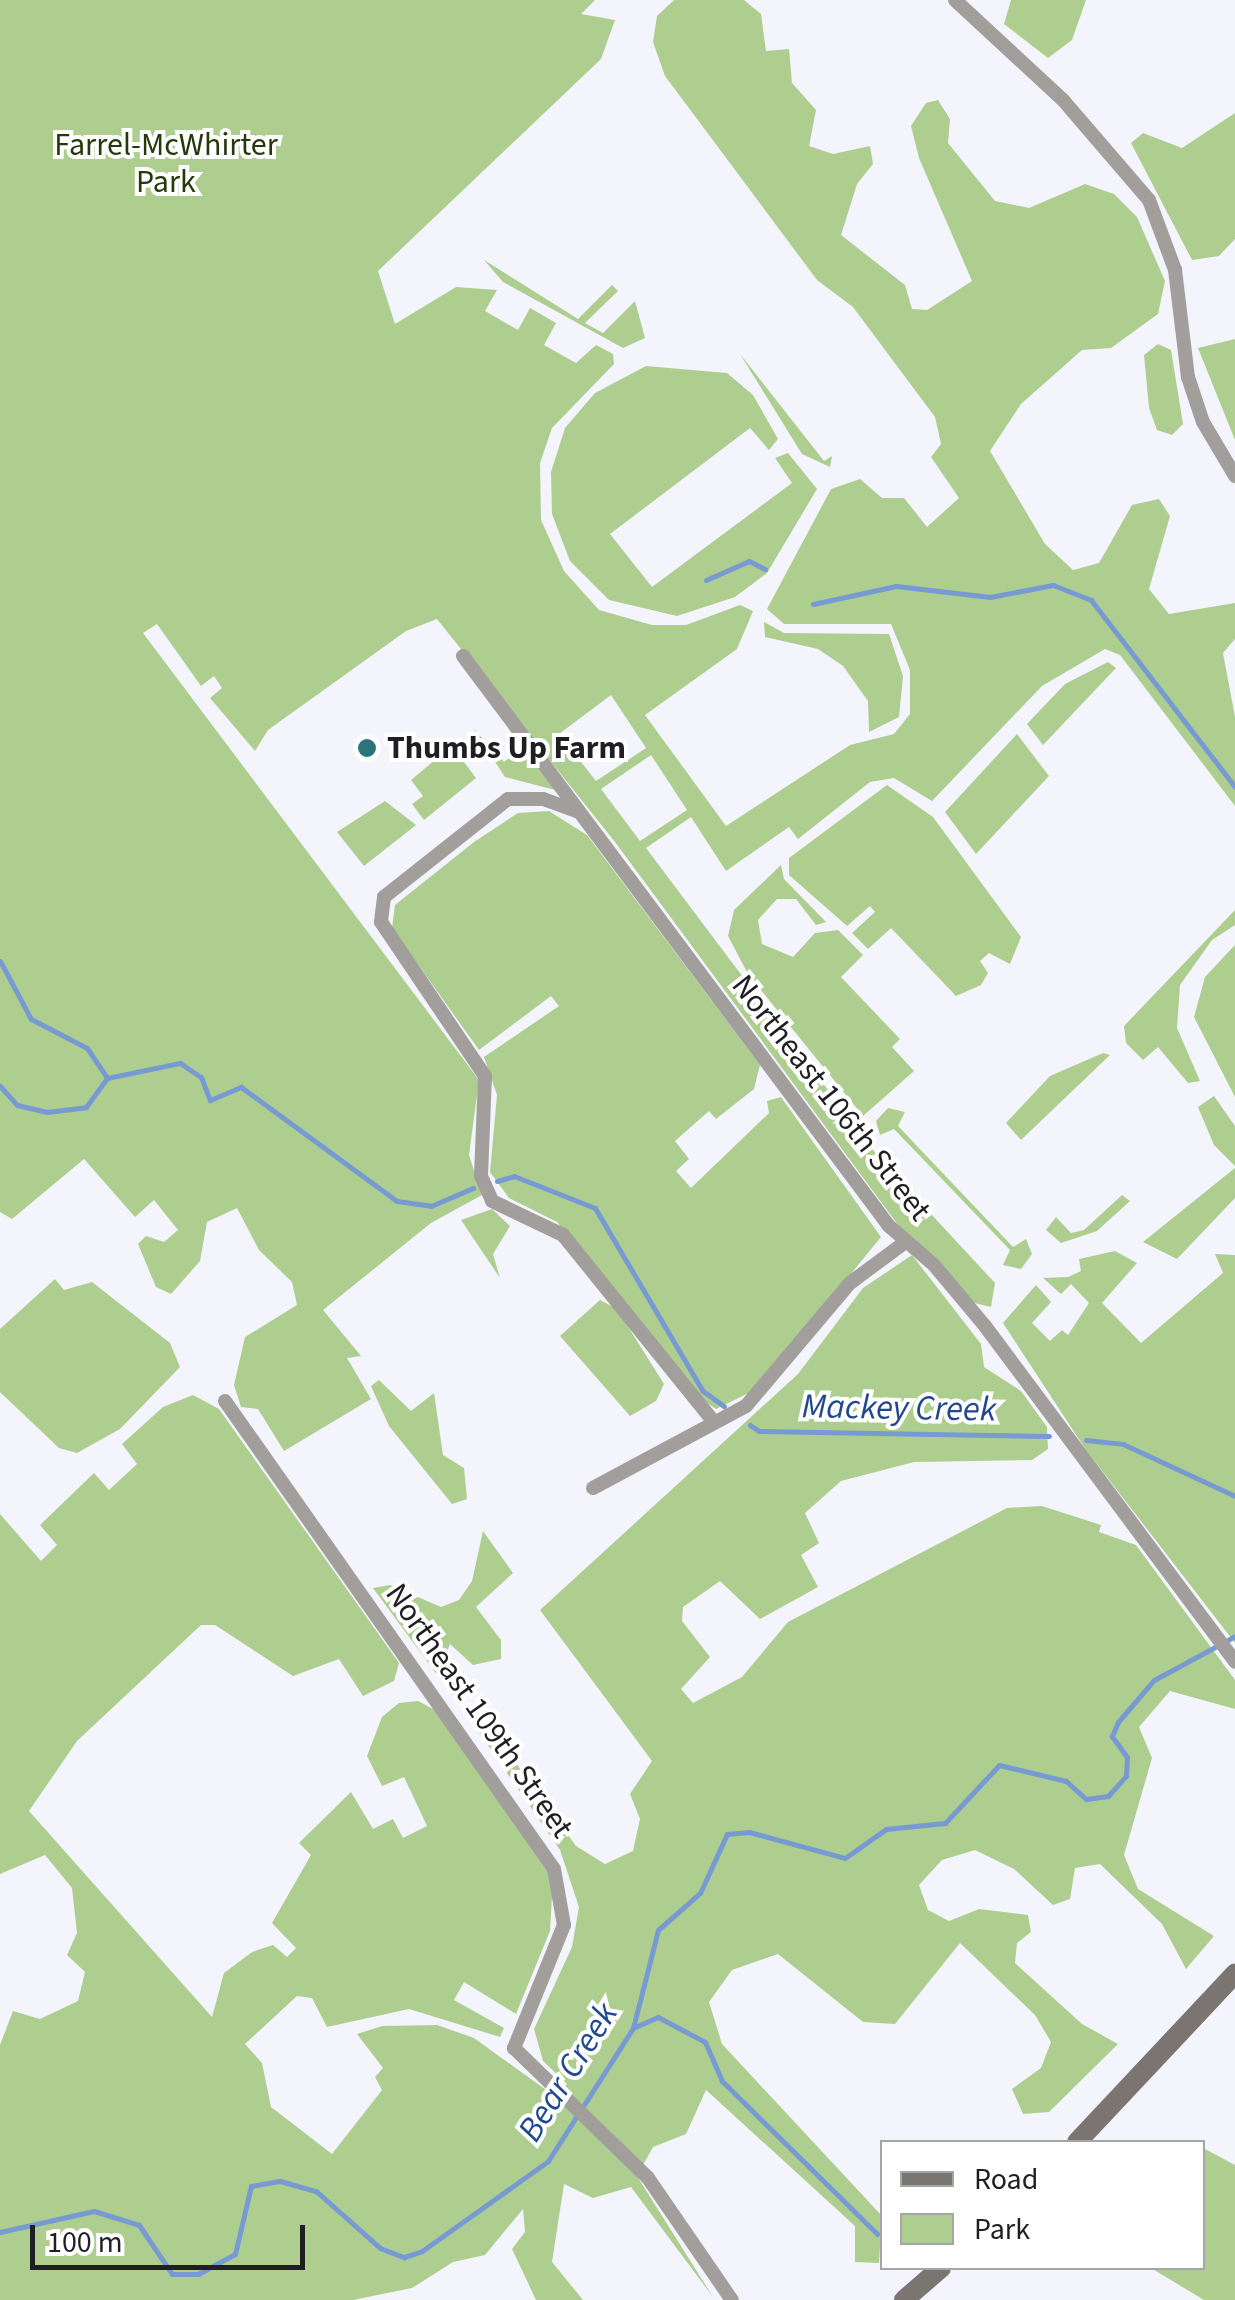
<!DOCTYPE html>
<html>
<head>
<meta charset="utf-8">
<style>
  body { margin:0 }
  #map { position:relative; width:1235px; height:2300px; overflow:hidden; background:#f4f4fd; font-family:"Source Sans 3",sans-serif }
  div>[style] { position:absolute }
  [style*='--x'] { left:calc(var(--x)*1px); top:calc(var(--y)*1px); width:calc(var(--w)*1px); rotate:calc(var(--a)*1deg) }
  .green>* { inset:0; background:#adce8f }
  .stream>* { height:5px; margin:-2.5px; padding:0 2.5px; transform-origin:2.5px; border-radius:2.5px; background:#779ad3 }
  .street>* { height:14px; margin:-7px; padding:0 7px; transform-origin:7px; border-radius:7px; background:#a29e9c }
  .secondary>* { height:20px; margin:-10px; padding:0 10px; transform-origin:10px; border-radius:10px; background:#7b7572 }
  .dots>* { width:28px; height:28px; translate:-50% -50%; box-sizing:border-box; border:5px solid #fff; border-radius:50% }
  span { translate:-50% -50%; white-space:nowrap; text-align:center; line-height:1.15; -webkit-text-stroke:8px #fff; paint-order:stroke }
  .park-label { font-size:32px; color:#253a0b }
  .poi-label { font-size:32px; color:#1f1f23; font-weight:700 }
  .left { translate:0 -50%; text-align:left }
  .street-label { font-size:32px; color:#1f1f23 }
  .water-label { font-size:35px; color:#20488e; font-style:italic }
  .legend { position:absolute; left:880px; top:2140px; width:325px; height:130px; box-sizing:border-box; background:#fff; border:2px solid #a5a5a7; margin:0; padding:12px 18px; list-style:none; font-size:30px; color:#1f1f23 }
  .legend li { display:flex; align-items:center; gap:20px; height:50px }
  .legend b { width:50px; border:2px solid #a5a5a7 }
  .scale { position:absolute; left:30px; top:2225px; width:275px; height:45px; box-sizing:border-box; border:5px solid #1f1f23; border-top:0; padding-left:12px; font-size:30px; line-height:35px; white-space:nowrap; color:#1f1f23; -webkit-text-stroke:8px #fff; paint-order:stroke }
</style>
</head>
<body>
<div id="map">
  <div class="green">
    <div style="clip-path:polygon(evenodd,0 0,595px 0,581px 14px,615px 20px,601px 59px,378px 271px,395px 324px,456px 287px,497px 290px,485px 311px,518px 330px,530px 308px,556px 323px,544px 345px,576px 363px,596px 345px,613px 354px,614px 364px,552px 428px,540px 463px,541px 520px,564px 571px,599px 610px,652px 625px,686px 625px,740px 605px,753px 611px,737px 649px,645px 715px,726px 826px,850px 745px,894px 734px,910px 714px,910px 670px,891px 624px,784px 624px,767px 609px,831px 489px,860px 479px,882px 498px,904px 498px,927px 527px,959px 498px,931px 457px,941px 444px,935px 417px,853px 307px,817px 280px,665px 76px,653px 42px,657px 16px,674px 0,744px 0,761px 14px,766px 51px,789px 49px,792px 83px,816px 110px,809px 146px,833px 154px,870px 146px,873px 164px,857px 184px,841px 235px,905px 285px,912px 309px,927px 310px,972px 281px,919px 158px,911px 126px,926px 103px,938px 100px,950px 119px,948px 143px,995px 201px,1029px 208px,1085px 184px,1114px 194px,1137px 217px,1165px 281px,1158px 314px,1111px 348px,1082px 350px,1021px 404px,990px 451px,1045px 544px,1073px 570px,1099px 563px,1132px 505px,1159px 499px,1170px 516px,1149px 589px,1169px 614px,1235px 603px,1235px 639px,1223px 653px,1235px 717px,1235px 806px,1120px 655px,1105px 649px,1042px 686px,932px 801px,894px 778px,870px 782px,798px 839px,789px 827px,726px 871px,691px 817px,646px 848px,879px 1158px,995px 1283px,991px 1307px,970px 1302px,939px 1260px,904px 1233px,615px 842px,437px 619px,406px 631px,268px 730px,255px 751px,210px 698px,222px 688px,214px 676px,201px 686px,157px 624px,143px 633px,479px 1080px,469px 1155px,482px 1195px,431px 1223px,323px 1310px,361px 1356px,347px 1358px,371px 1399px,284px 1451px,258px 1409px,241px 1407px,234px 1385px,245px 1337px,297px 1305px,292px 1282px,259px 1250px,237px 1208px,207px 1222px,200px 1261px,171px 1294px,156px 1287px,138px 1244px,146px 1236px,164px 1242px,178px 1230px,154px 1200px,135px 1217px,84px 1159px,12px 1219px,0 1212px,0 0,611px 695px,646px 748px,596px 781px,559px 734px,611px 695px,0 0,651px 755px,687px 810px,640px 841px,601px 789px,651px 755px)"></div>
    <div style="clip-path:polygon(1011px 0,1086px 0,1072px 40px,1048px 58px,1004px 24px)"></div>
    <div style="clip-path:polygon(1235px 113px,1235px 239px,1219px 256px,1192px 260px,1131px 143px,1143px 133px,1182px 148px)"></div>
    <div style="clip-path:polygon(484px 260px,578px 319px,612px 285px,618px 291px,585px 323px,603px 333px,635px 301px,645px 338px,623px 348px,503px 282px)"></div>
    <div style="clip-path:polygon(1235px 339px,1235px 440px,1198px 348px)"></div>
    <div style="clip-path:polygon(1158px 344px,1171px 350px,1183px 424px,1172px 435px,1157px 430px,1149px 408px,1144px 355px)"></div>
    <div style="clip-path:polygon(740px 354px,824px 461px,832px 456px,830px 467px,802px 454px)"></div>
    <div style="clip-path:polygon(646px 366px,727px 373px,753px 395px,778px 439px,769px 450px,750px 428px,610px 534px,652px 587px,792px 483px,775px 458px,788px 453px,817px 489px,767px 573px,735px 597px,677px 616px,609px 600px,570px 561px,552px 514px,551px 472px,565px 428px,595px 393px)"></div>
    <div style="clip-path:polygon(764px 622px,784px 633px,889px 634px,903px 676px,899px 717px,869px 732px,868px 701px,843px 666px,818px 649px,765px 637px)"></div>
    <div style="clip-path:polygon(1108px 662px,1116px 668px,1043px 745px,1027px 724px,1065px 684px)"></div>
    <div style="clip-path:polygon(474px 676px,555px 790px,505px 777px,473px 728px,504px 762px,522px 748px)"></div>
    <div style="clip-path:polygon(1017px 734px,1049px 776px,976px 854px,945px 812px)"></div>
    <div style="clip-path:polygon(452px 746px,476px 778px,424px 820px,412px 804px,423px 796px,411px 780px)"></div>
    <div style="clip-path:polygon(887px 785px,933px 817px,1021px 937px,1010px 964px,989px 953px,980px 961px,988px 973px,981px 985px,956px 996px,891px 928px,868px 949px,852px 933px,875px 912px,870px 906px,847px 926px,789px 875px,789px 858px)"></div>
    <div style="clip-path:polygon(385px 801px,416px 825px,364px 866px,337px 832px)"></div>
    <div style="clip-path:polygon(549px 811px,587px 835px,760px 1065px,754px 1089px,716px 1119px,709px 1111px,675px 1141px,689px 1159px,676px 1171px,691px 1188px,769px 1113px,767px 1101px,781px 1097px,881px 1237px,757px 1389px,716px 1409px,696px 1396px,557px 1222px,509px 1198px,490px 1172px,497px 1095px,484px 1057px,559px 1006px,551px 996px,479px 1050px,392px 928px,395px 905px,474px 842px,518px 813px)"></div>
    <div style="clip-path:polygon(781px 865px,784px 879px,826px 922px,816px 925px,796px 899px,777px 899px,758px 920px,762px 944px,793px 957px,815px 933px,838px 930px,863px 955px,841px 977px,900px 1039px,892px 1047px,914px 1071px,863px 1116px,748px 974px,728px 936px,734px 910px)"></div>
    <div style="clip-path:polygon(1235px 910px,1235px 925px,1212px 940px,1180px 985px,1177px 1028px,1200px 1081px,1188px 1083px,1158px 1047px,1143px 1060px,1126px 1043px,1124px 1026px)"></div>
    <div style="clip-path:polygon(1235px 945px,1235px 1097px,1194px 1017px,1205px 977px)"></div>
    <div style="clip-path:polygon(1103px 1053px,1110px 1055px,1021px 1140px,1006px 1123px,1050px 1076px)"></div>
    <div style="clip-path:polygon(1214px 1096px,1235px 1126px,1235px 1166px,1214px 1145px,1198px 1107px)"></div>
    <div style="clip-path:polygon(888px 1108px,905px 1112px,898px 1126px,1013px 1247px,1026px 1239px,1032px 1254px,1021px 1269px,1003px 1265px,1010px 1250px,894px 1129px,880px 1135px,876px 1121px)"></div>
    <div style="clip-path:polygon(1235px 1168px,1235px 1198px,1177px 1259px,1143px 1242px)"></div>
    <div style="clip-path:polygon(1122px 1195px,1130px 1201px,1097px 1231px,1061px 1243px,1046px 1230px,1056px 1217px,1071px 1233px,1084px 1230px)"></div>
    <div style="clip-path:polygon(492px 1209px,510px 1226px,493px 1254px,500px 1278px,461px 1220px)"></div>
    <div style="clip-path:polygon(1115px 1251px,1137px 1263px,1102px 1303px,1141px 1343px,1223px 1273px,1215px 1254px,1235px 1255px,1235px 1643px,1086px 1450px,1003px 1323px,1036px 1285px,1051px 1302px,1032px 1323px,1050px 1341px,1062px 1330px,1068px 1335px,1089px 1303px,1071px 1284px,1061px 1294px,1043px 1278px,1068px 1277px,1081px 1271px,1079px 1259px)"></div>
    <div style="clip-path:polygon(912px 1255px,981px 1344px,984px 1367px,1021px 1391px,1047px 1427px,1048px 1449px,1032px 1460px,914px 1462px,841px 1481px,805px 1513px,819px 1543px,801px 1555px,818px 1587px,760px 1619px,720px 1581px,683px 1607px,682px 1621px,710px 1657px,681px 1689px,693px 1703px,742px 1677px,788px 1622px,1007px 1508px,1042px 1506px,1101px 1525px,1099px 1532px,1136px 1545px,1235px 1680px,1235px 1709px,1170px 1691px,1139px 1727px,1152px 1758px,1124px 1855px,1138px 1889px,1214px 1936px,1186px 1969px,1162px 1924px,1100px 1864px,1075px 1868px,1070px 1899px,1053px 1905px,1014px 1869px,975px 1850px,942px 1860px,919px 1885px,928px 1910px,949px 1921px,979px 1909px,1028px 1915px,1031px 1932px,1017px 1943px,1015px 1963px,1082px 2024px,1118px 2044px,1049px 2112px,1023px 2114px,1012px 2089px,1041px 2068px,1051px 2042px,1035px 2015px,960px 1943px,895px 2024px,863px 2022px,778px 1954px,732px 1970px,709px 2002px,722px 2044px,882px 2216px,879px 2263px,855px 2262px,855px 2226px,706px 2090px,686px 2134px,653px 2147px,637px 2176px,713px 2297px,631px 2187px,593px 2198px,564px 2184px,552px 2262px,583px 2300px,536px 2300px,512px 2249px,525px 2232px,523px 2209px,485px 2255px,453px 2262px,412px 2288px,353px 2300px,0 2300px,0 2045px,13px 2011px,40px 2019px,78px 2001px,85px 1972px,67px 1955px,77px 1933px,72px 1888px,45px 1855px,0 1874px,0 1514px,41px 1561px,57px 1545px,40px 1525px,94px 1473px,109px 1490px,137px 1464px,122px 1444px,163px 1407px,193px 1395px,219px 1409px,399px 1663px,394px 1681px,363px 1696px,339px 1659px,293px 1676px,215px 1625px,201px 1625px,77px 1741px,29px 1811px,212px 2017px,224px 1973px,252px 1952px,273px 1945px,287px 1957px,296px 1948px,272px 1923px,311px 1855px,299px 1843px,351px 1792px,373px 1829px,393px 1819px,403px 1838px,427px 1826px,404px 1777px,382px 1786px,367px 1756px,382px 1717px,399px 1703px,418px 1701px,437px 1711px,553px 1880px,550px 1931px,516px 2014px,464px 1982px,454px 2000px,504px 2028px,500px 2037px,409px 2009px,327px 2027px,312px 1998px,297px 1996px,245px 2044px,262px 2063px,271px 2107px,332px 2154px,382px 2090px,375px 2077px,383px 2068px,357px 2034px,382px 2026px,437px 2025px,474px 2038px,556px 2097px,567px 2084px,543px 2061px,534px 2029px,572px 1947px,579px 1907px,560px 1850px,470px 1719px,478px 1711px,576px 1846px,605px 1864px,633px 1851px,640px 1819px,630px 1794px,652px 1761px,540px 1610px,798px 1374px,863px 1288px)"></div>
    <div style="clip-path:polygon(55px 1279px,64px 1290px,92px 1282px,170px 1343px,180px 1367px,120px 1429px,77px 1453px,59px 1448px,0 1392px,0 1329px)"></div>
    <div style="clip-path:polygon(600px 1300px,617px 1309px,664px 1384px,656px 1401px,630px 1416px,560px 1336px)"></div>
    <div style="clip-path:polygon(379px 1380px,411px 1411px,434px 1393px,443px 1455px,464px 1468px,467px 1499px,452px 1504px,389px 1426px,371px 1386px)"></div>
    <div style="clip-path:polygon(483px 1531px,513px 1573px,476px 1607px,501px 1640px,501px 1659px,473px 1665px,450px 1644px,443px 1661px,462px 1687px,452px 1695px,373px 1588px,390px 1585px,441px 1607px,459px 1600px,472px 1581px)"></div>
    <div style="clip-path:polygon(1203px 2148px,1235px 2165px,1235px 2300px,1204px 2300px,1151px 2268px,1202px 2268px)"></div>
  </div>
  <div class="stream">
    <div style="--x:706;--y:580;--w:47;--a:-23.8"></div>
    <div style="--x:749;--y:561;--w:18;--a:27"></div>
    <div style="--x:813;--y:604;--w:85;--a:-12.2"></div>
    <div style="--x:896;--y:586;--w:95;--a:6.7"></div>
    <div style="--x:990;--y:597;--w:64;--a:-10.8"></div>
    <div style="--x:1053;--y:585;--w:41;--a:21.5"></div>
    <div style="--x:1091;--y:600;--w:236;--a:52.4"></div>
    <div style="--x:0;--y:961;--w:66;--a:61.9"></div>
    <div style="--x:31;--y:1019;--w:63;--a:27.4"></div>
    <div style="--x:87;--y:1048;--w:36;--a:56"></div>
    <div style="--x:107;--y:1078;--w:75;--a:-11.6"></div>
    <div style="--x:180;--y:1063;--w:25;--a:34"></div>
    <div style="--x:201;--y:1077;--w:25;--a:69"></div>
    <div style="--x:210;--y:1100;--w:34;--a:-23"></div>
    <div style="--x:241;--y:1087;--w:193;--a:36.2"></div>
    <div style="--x:397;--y:1201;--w:34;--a:8"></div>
    <div style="--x:431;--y:1206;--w:46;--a:-23.2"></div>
    <div style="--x:0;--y:1086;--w:25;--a:48"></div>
    <div style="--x:17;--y:1105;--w:31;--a:13"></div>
    <div style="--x:47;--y:1112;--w:39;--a:-7"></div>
    <div style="--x:86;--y:1107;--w:36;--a:-54"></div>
    <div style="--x:497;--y:1181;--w:18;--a:-16"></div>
    <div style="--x:514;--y:1176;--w:87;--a:21.6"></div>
    <div style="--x:595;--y:1208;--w:212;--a:59.5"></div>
    <div style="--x:703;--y:1391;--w:26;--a:36"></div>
    <div style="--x:750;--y:1425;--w:11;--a:34"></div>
    <div style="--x:759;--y:1431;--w:290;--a:1"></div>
    <div style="--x:1086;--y:1440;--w:37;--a:6"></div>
    <div style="--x:1123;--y:1444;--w:123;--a:24.9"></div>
    <div style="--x:633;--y:2028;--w:27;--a:-24"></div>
    <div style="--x:658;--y:2017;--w:53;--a:28"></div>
    <div style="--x:705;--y:2042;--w:43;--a:66.4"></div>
    <div style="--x:722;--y:2081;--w:218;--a:44.6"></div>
    <div style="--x:0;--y:2232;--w:96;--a:-12.6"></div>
    <div style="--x:94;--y:2211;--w:47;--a:17.3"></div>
    <div style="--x:139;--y:2225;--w:59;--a:56"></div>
    <div style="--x:172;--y:2274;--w:26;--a:0"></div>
    <div style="--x:198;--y:2274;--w:42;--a:-28.4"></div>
    <div style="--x:235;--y:2254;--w:70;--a:-76.8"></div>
    <div style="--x:251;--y:2186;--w:29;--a:-10"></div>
    <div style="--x:280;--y:2181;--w:37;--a:16"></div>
    <div style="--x:316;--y:2191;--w:86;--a:41.7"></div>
    <div style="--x:380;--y:2248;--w:26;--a:21"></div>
    <div style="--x:404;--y:2257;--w:19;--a:-18"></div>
    <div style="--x:422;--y:2251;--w:155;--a:-35.5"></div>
    <div style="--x:548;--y:2161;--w:158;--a:-57.4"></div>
    <div style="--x:633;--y:2028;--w:101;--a:-75.7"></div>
    <div style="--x:658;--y:1930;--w:56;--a:-41.4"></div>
    <div style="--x:700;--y:1893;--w:65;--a:-65.4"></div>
    <div style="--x:727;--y:1834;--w:22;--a:-5"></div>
    <div style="--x:749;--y:1832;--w:99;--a:15.2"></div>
    <div style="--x:845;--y:1858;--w:50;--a:-35.3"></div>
    <div style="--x:886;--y:1829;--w:59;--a:-5.8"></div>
    <div style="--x:945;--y:1823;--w:79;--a:-47"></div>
    <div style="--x:999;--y:1765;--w:69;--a:13.4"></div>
    <div style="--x:1066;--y:1781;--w:27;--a:42"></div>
    <div style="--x:1086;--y:1799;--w:22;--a:-8"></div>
    <div style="--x:1108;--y:1796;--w:27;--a:-48"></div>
    <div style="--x:1126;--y:1776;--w:19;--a:-87"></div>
    <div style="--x:1127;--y:1757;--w:26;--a:-126"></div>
    <div style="--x:1112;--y:1736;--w:15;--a:-67"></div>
    <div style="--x:1118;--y:1722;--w:55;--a:-49.4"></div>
    <div style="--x:1154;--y:1680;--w:92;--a:-28.5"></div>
  </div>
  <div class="street">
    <div style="--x:955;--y:0;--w:147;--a:42.8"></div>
    <div style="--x:1063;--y:100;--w:132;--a:49.3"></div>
    <div style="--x:1149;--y:200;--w:75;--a:69.6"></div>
    <div style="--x:1175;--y:270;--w:108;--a:83.1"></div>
    <div style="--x:1188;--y:377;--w:47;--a:71.6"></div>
    <div style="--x:1203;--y:422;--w:63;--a:59.3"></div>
    <div style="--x:463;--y:656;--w:712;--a:53.23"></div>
    <div style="--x:889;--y:1226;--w:60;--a:40.9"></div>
    <div style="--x:934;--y:1265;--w:80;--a:50.1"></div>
    <div style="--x:985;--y:1326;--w:419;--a:53.3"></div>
    <div style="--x:579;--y:812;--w:38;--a:-160"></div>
    <div style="--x:543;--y:799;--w:35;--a:180"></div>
    <div style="--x:508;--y:799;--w:158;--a:141.7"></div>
    <div style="--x:384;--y:897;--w:25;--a:97"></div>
    <div style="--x:381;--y:922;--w:186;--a:56"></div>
    <div style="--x:485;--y:1076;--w:100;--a:92.3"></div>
    <div style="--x:481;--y:1176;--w:27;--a:66"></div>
    <div style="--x:492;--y:1201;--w:79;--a:25.6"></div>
    <div style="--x:563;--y:1235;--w:239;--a:51.1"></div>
    <div style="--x:225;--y:1401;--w:572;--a:54.89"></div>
    <div style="--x:554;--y:1869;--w:57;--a:79.9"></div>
    <div style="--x:564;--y:1925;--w:133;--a:112.1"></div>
    <div style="--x:514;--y:2048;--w:187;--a:44.1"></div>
    <div style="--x:648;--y:2178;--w:148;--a:55.5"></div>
    <div style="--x:593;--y:1488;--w:174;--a:-28.2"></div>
    <div style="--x:746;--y:1406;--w:161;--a:-49.8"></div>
    <div style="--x:850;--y:1283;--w:67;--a:-36.5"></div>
  </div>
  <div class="secondary">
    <div style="--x:1077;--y:2142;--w:231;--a:-46.8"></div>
    <div style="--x:904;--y:2300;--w:49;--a:-40.9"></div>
  </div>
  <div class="dots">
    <div style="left:367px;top:748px;background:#2b747b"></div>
  </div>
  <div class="park-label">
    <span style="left:166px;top:164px">Farrel-McWhirter<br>Park</span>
  </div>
  <div class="poi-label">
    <span class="left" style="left:387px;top:748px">Thumbs Up Farm</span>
  </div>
  <div class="street-label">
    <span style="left:831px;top:1098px;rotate:52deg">Northeast 106th Street</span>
    <span style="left:479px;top:1711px;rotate:55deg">Northeast 109th Street</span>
  </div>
  <div class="water-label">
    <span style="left:899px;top:1408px;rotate:1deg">Mackey Creek</span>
    <span style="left:568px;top:2072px;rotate:-58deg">Bear Creek</span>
  </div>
  <ul class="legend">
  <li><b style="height:12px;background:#7b7572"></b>Road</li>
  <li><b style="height:28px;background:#adce8f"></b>Park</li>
  </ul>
  <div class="scale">100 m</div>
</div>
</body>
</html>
